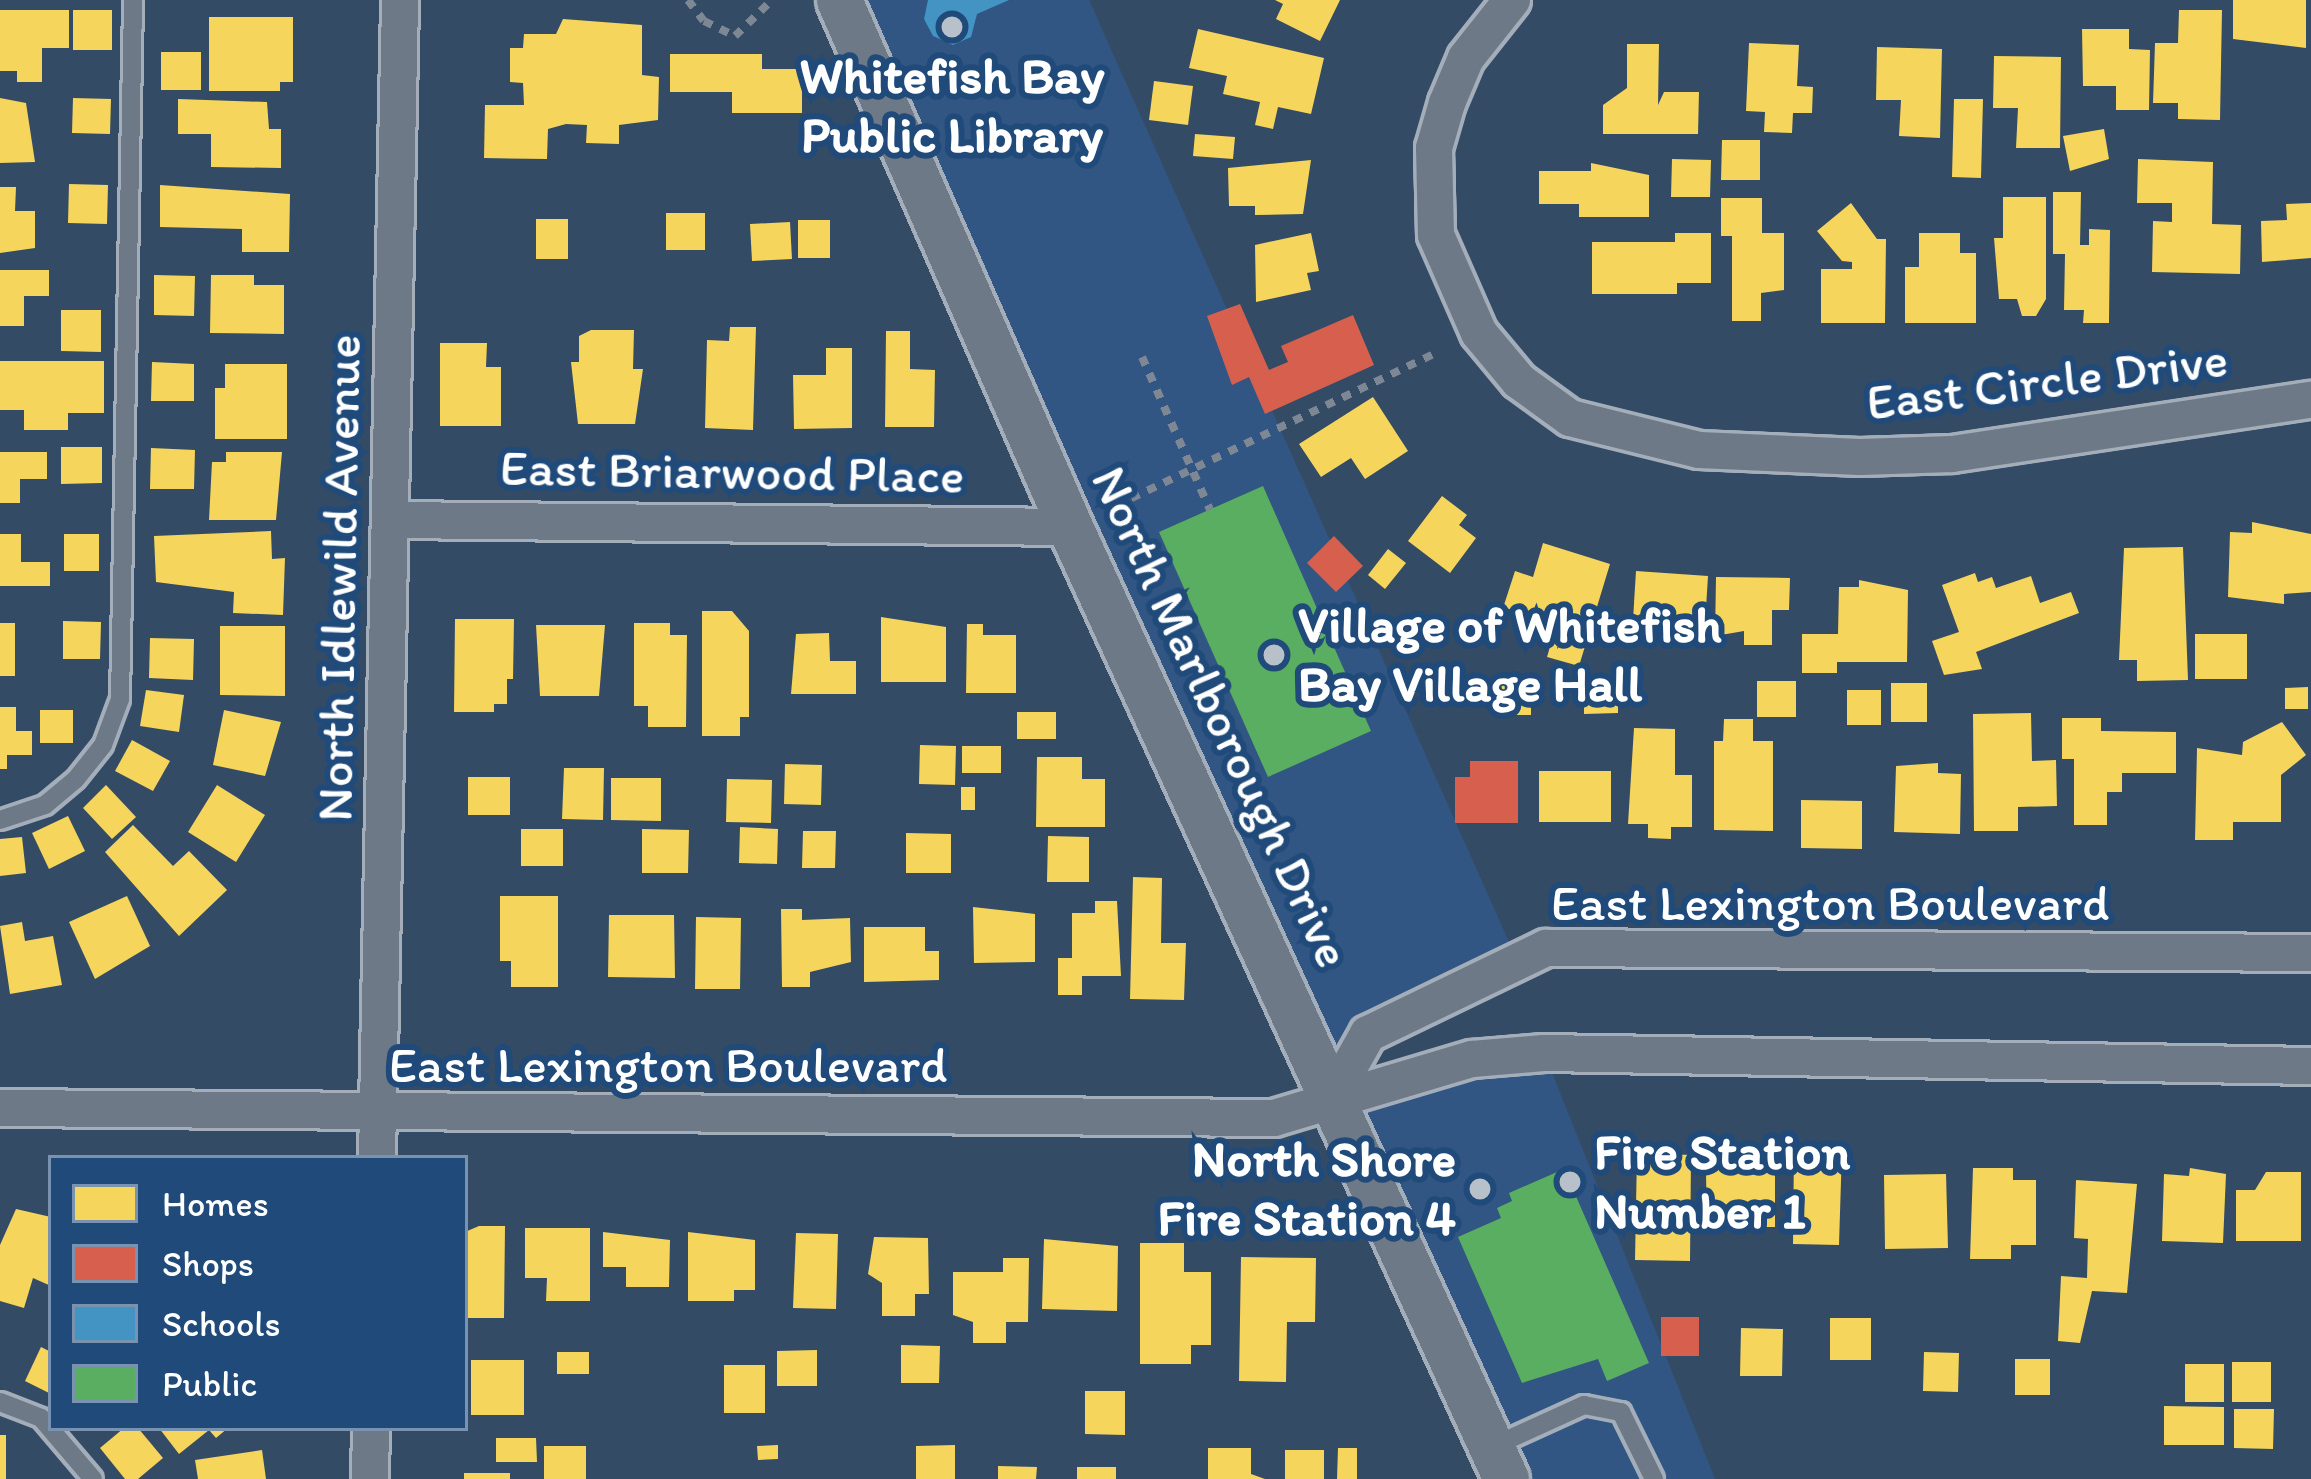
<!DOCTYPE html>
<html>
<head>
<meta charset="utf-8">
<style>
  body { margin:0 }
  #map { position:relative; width:2311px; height:1479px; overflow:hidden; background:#344b65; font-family:Itim,sans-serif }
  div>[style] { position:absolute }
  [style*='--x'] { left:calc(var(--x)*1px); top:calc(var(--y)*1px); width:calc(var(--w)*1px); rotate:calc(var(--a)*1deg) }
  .built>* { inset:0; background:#325683 }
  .homes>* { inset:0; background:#f6d55c }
  .shops>* { inset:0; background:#d6604d }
  .schools>* { inset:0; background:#4393c3 }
  .public>* { inset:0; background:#5aae61 }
  .path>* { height:8px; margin-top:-4px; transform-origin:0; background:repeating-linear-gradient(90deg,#7e8895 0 9px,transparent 0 18px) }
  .roads { filter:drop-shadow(3px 0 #a4aeba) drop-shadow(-3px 0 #a4aeba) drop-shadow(0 3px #a4aeba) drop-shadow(0 -3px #a4aeba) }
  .service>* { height:18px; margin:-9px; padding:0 9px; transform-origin:9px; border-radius:9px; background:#6d7986 }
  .minor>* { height:36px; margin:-18px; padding:0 18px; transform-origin:18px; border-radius:18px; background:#6d7986 }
  .tertiary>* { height:45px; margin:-22.5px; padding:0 22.5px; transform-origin:22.5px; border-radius:22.5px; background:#6d7986 }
  .dots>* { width:33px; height:33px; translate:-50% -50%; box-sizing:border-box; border:6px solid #1f4a7a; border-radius:50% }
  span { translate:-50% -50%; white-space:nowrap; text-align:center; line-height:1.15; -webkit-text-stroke:12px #1f4a7a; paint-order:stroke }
  .poi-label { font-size:51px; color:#fff; font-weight:700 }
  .left { translate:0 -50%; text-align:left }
  .right { translate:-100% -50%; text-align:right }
  .street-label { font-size:51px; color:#fff }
  .legend { position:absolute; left:48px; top:1155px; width:420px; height:276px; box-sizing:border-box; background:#1f4a7a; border:3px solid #7992af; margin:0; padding:15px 21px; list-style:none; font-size:36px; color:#fff }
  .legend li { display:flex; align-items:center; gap:24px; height:60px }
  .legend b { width:60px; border:3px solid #7992af }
</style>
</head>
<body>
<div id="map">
  <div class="built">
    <div style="clip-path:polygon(839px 0,1089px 0,1517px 960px,1368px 1034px,1333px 1095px,1544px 1053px,1715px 1479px,1506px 1479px)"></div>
  </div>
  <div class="homes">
    <div style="clip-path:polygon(1275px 0,1340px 0,1320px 41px,1276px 19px,1283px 4px)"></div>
    <div style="clip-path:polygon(2233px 0,2306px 0,2306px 48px,2233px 39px)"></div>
    <div style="clip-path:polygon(0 10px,69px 10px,69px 48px,42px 48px,42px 82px,17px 82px,17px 71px,0 71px)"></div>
    <div style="clip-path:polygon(73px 10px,112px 10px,112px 50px,73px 50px)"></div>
    <div style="clip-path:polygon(2179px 10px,2222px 10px,2220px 120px,2178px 119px,2178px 103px,2153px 103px,2155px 43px,2178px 43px)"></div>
    <div style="clip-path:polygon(209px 17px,293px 17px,293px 82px,280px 82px,280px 91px,209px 91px)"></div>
    <div style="clip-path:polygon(563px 19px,642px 25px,642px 75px,659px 77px,658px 120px,619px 125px,619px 144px,586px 143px,587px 125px,566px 124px,548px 129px,547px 159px,484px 158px,485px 105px,524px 105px,523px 83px,510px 82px,510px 48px,523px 48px,524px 34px,556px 34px)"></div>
    <div style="clip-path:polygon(1198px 29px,1324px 58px,1311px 114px,1278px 107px,1273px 129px,1255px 125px,1260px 102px,1223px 94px,1227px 76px,1189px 68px)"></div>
    <div style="clip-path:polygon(2082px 29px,2129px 29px,2129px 49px,2150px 50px,2149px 110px,2116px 110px,2116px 86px,2083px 86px)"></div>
    <div style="clip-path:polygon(1749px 43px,1799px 45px,1797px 86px,1813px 87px,1812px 113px,1793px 113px,1792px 133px,1764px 132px,1765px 112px,1746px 111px)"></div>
    <div style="clip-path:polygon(1627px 44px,1659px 44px,1658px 105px,1664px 92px,1699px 92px,1698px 134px,1603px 134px,1603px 105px,1627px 88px)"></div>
    <div style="clip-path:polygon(1877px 47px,1942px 49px,1940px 138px,1899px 136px,1901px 100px,1876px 100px)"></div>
    <div style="clip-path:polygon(161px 52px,201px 52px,201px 90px,161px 90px)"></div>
    <div style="clip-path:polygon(670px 54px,762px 54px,762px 69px,802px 69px,802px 113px,732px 113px,732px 92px,670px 92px)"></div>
    <div style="clip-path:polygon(1994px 56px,2061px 57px,2060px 148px,2016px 148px,2018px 108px,1993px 108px)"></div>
    <div style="clip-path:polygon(1154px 81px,1193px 86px,1188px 125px,1149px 120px)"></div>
    <div style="clip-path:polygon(0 98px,26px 103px,35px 162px,0 163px)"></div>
    <div style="clip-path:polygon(73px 98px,111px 99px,110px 134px,72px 133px)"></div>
    <div style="clip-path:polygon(178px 99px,267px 102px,269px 129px,281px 129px,281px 168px,211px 167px,211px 134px,178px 134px)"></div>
    <div style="clip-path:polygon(1954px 99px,1983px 99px,1981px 178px,1952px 177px)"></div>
    <div style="clip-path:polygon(2104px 129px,2109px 159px,2070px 171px,2063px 136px)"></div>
    <div style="clip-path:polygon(1195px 134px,1235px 137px,1233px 159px,1193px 156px)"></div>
    <div style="clip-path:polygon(1722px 140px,1760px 140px,1760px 180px,1721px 180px)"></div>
    <div style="clip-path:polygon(1672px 159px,1711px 160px,1710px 197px,1671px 197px)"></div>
    <div style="clip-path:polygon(2138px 159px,2213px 162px,2212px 224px,2241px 225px,2240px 274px,2152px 272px,2153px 221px,2172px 222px,2172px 203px,2137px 203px)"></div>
    <div style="clip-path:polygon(1311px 160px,1303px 214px,1255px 215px,1255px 206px,1229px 206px,1228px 168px)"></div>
    <div style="clip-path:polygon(1591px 163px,1649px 175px,1649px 217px,1579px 217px,1579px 204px,1539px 204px,1539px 171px,1591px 171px)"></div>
    <div style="clip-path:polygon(69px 184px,108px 185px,107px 224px,68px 223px)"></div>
    <div style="clip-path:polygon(160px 185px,290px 194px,289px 252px,242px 252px,242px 229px,160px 227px)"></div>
    <div style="clip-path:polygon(0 187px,16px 187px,15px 211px,35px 211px,35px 248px,0 253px)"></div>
    <div style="clip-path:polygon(2053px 192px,2081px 192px,2080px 245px,2089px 245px,2089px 229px,2110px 230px,2109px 323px,2083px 323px,2084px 310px,2064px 310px,2065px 254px,2053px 254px)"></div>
    <div style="clip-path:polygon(2003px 197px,2046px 197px,2046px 299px,2036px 316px,2022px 316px,2017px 299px,1999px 299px,1994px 238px,2003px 238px)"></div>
    <div style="clip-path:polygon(1721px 198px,1762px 198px,1762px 233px,1784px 233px,1784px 290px,1761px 293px,1761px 321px,1732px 321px,1732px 236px,1721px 236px)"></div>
    <div style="clip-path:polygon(1851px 203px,1877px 239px,1886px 239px,1885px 323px,1821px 323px,1821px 269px,1852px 269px,1852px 262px,1842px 261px,1817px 231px)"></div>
    <div style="clip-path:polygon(2311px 203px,2311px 258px,2262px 262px,2261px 221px,2287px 220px,2286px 204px)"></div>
    <div style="clip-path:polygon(666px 213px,705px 213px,705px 250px,666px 250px)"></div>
    <div style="clip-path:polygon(536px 219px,568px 219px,568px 259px,536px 259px)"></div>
    <div style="clip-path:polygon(798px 220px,830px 220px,830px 258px,798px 258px)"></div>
    <div style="clip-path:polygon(790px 222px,792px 259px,752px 261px,750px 224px)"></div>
    <div style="clip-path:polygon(1311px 233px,1319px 271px,1307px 273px,1311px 290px,1256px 302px,1255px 245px)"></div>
    <div style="clip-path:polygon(1675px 233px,1711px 233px,1711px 283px,1677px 283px,1677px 294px,1592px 294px,1592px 242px,1675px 242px)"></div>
    <div style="clip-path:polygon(1919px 233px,1960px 233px,1960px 253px,1976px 253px,1976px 323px,1905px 323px,1905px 267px,1919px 267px)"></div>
    <div style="clip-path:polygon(0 270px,49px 270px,49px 296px,24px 296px,24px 326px,0 326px)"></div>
    <div style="clip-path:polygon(154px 275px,195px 276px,194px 316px,154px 315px)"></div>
    <div style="clip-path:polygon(211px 275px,254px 275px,254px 285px,284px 285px,284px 334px,210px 333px)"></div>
    <div style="clip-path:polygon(61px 310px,101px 310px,101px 352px,61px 351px)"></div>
    <div style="clip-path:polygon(730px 327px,756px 327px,753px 430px,705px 428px,707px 340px,729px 341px)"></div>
    <div style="clip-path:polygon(591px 330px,634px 330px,633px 369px,643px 369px,635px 424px,578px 424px,571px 362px,579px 362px,579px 336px)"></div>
    <div style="clip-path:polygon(886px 331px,910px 331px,910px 369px,935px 370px,934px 427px,885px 427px)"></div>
    <div style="clip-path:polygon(440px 343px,487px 343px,486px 367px,501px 367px,501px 426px,440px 426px)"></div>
    <div style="clip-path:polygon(826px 348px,852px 348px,852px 428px,794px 429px,793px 375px,826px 375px)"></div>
    <div style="clip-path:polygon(0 361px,104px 361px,104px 413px,68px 413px,68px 430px,24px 430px,24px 410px,0 410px)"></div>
    <div style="clip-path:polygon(152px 362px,194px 364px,194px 401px,151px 401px)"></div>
    <div style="clip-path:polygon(225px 364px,287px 364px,287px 439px,215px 439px,215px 388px,225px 388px)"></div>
    <div style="clip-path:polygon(1373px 397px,1408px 451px,1365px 479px,1351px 458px,1321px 477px,1299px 444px)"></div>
    <div style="clip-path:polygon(61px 447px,102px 447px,102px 483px,61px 484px)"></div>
    <div style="clip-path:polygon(151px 448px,195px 450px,194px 489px,150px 489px)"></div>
    <div style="clip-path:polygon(0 452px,47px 452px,47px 479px,20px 479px,20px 503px,0 503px)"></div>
    <div style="clip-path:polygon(226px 452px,282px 452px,276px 520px,209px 520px,212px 462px,226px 462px)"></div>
    <div style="clip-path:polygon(1442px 496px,1467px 515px,1459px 525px,1476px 538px,1450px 573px,1408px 541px)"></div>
    <div style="clip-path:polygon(2252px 522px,2311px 534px,2311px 592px,2284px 594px,2284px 604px,2228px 597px,2230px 532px,2252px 533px)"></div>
    <div style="clip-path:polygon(271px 531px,272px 559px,285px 558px,283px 615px,233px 613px,234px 592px,156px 582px,154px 536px)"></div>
    <div style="clip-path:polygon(0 534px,21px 534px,21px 562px,50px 562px,50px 586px,0 586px)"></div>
    <div style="clip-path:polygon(64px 534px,99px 534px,99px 571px,64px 571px)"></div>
    <div style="clip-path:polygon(1543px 543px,1610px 564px,1579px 666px,1547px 657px,1559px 616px,1503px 608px,1515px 571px,1533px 577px)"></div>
    <div style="clip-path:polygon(2183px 547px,2188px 680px,2137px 681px,2137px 660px,2119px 660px,2124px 548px)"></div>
    <div style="clip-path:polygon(1388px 549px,1406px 563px,1385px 589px,1368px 575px)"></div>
    <div style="clip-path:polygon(1636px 571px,1708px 576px,1704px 640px,1632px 636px)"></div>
    <div style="clip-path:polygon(1975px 573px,1978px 582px,1992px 577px,1996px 588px,2031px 576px,2040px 603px,2071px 592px,2079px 613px,1976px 652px,1982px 669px,1944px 675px,1932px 641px,1959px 632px,1942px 585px)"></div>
    <div style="clip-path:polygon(1716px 577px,1790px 578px,1789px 610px,1772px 610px,1772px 645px,1744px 645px,1744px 631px,1715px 636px)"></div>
    <div style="clip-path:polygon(1859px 580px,1908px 590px,1907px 662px,1837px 662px,1837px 673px,1802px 673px,1802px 634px,1838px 634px,1839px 587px,1859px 587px)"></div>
    <div style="clip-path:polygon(702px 611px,732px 611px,749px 631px,749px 717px,740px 717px,740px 736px,702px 736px)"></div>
    <div style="clip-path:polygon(881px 617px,946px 627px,946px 682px,881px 682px)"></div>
    <div style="clip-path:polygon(455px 619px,514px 619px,513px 679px,507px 679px,507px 704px,494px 704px,494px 712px,454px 712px)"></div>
    <div style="clip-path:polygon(63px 621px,101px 622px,100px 659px,63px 659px)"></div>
    <div style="clip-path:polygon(0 623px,15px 623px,15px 676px,0 676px)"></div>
    <div style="clip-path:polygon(634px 623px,670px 623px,670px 635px,687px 635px,686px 727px,648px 727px,648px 706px,634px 706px)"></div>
    <div style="clip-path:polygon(967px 624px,983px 624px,983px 635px,1016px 635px,1016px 693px,966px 693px)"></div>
    <div style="clip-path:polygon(536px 625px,605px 625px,599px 696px,540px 696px)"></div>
    <div style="clip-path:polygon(220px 626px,285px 626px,285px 696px,220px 695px)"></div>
    <div style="clip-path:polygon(829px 633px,830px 661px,856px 661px,856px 694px,791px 694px,796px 634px)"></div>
    <div style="clip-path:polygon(2195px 634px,2247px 634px,2247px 679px,2195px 679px)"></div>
    <div style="clip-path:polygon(150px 638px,194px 639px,193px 680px,149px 678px)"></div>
    <div style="clip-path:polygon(1494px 678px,1531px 678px,1531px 715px,1494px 715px)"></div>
    <div style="clip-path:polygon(1584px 678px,1618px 678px,1618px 713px,1584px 714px)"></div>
    <div style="clip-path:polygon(1757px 681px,1796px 681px,1796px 717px,1757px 717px)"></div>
    <div style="clip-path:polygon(1891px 683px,1927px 683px,1927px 722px,1891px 722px)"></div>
    <div style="clip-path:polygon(2308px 687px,2308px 709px,2285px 709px,2285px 688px)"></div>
    <div style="clip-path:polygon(146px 690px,184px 695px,179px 732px,140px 726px)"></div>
    <div style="clip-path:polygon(1847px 690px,1881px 690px,1881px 725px,1847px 725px)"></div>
    <div style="clip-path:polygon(0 707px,16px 707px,16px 731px,32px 731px,32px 755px,7px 755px,7px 769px,0 769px)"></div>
    <div style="clip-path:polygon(40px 710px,73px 710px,73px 743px,40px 743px)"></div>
    <div style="clip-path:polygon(224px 710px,281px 722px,265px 776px,213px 765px)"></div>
    <div style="clip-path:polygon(1017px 712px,1056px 712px,1056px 739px,1017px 739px)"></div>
    <div style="clip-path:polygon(2031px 713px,2032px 761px,2056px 760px,2057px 806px,2018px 807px,2018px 831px,1974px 831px,1973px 714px)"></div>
    <div style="clip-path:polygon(2062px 718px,2101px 718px,2101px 731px,2176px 732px,2176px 773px,2122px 773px,2122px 792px,2107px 792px,2107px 825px,2074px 825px,2074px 759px,2062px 759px)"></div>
    <div style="clip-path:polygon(1724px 719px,1753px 719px,1753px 741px,1773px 741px,1773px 831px,1714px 830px,1714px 741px,1723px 741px)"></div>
    <div style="clip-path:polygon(2282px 722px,2306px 755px,2281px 775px,2281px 822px,2233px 822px,2233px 840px,2195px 840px,2197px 748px,2242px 755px,2243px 742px)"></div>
    <div style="clip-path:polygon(1634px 728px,1675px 729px,1675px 775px,1692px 775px,1692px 827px,1671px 827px,1671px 839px,1648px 838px,1648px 824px,1628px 824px)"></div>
    <div style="clip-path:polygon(132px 740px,170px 761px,153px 791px,115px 771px)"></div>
    <div style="clip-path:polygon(920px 745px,956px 746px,955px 785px,919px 784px)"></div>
    <div style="clip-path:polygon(962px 746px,1001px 746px,1001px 773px,962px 773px)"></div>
    <div style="clip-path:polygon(1037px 757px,1082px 757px,1082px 779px,1105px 779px,1105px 827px,1036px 827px)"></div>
    <div style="clip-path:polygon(1938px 763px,1938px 773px,1961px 774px,1960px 834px,1894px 832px,1896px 766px)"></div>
    <div style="clip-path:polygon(785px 764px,822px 765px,821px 805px,784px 804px)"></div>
    <div style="clip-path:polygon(564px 768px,604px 768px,603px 820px,562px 819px)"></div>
    <div style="clip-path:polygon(1539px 771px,1611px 771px,1611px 822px,1539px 822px)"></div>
    <div style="clip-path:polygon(468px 777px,510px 777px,510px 815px,468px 815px)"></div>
    <div style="clip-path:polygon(611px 778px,661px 778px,661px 821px,611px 820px)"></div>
    <div style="clip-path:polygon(727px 779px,772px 780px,771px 823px,726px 822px)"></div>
    <div style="clip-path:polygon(106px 785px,136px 817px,112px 839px,83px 808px)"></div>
    <div style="clip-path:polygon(217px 785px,265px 815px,236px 862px,188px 832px)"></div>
    <div style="clip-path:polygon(961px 787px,975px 787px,975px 810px,961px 810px)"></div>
    <div style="clip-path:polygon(1801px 800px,1862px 801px,1862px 849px,1801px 848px)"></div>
    <div style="clip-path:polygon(68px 816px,85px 851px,49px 869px,32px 833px)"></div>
    <div style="clip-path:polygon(133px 825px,173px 866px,189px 851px,227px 890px,179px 936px,105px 852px)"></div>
    <div style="clip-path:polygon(740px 827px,778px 829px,777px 864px,739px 863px)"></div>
    <div style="clip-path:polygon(521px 829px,563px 829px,563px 866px,521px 866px)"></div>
    <div style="clip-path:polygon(642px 829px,689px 830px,688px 873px,642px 873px)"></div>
    <div style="clip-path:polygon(803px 831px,836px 831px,835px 868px,802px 868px)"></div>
    <div style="clip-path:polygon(906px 833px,951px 834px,951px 873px,906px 873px)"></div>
    <div style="clip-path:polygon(1048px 836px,1089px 837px,1089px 882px,1047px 882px)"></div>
    <div style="clip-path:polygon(22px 837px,26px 873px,0 876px,0 839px)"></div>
    <div style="clip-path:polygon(1133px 877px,1162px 878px,1161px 943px,1186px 943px,1184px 1000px,1130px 999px)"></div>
    <div style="clip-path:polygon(127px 896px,150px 946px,95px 979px,69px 922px)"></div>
    <div style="clip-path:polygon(500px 896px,558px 896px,558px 987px,511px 987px,511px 961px,500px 961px)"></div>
    <div style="clip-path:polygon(1095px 901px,1117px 901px,1121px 976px,1082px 976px,1082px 995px,1058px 995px,1058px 958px,1072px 958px,1072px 913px,1095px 913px)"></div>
    <div style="clip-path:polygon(973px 907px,1035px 914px,1035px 962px,974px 963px)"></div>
    <div style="clip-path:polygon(781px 909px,802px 909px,802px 920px,850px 918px,851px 962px,810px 972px,810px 987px,782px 987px)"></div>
    <div style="clip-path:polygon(609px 915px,674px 915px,675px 978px,608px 977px)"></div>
    <div style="clip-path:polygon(696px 917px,741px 918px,740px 989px,695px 989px)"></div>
    <div style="clip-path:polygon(22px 922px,25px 941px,53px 936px,62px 985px,10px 994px,0 926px)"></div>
    <div style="clip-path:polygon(864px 927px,925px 927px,925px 951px,939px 951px,939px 980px,864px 982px)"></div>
    <div style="clip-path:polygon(1794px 1148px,1842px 1148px,1839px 1245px,1793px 1244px)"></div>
    <div style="clip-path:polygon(1637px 1153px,1691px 1155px,1690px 1261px,1635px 1260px)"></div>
    <div style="clip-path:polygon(1731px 1166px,1775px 1166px,1775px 1227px,1707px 1227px,1706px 1172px)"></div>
    <div style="clip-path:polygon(1973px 1168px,2013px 1168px,2013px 1180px,2036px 1180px,2036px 1245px,2011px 1245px,2011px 1259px,1970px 1259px)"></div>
    <div style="clip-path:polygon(2190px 1168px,2226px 1174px,2223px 1243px,2162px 1241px,2164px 1174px,2189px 1176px)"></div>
    <div style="clip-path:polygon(2266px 1172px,2301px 1172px,2301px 1241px,2236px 1241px,2236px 1190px,2255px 1190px)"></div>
    <div style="clip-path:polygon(1946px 1174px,1948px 1248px,1885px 1249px,1884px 1175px)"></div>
    <div style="clip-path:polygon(2076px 1180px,2137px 1184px,2127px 1293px,2092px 1291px,2080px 1343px,2058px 1341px,2061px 1276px,2087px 1278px,2088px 1239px,2074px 1238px)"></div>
    <div style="clip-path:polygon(16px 1209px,51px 1217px,51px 1286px,33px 1278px,24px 1308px,0 1301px,0 1245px)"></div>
    <div style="clip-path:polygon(479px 1226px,505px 1226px,504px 1318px,468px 1318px,465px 1232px)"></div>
    <div style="clip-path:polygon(525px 1228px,590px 1228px,590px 1301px,546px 1301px,547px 1278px,525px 1278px)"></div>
    <div style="clip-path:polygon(603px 1232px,670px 1240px,669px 1287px,626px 1287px,626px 1267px,603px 1267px)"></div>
    <div style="clip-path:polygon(688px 1232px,755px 1240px,755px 1290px,734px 1290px,734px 1301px,688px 1301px)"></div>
    <div style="clip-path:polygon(796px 1233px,838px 1234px,836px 1309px,793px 1308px)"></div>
    <div style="clip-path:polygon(874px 1237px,928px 1238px,929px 1294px,915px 1294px,915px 1316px,882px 1316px,882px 1283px,868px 1274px)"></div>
    <div style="clip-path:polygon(1044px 1239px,1118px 1246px,1117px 1311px,1042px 1309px)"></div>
    <div style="clip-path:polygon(1140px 1243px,1184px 1243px,1184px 1272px,1211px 1272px,1211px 1345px,1191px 1345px,1191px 1364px,1140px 1364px)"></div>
    <div style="clip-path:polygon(1241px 1257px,1316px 1258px,1315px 1322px,1287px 1322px,1286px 1382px,1239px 1381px)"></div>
    <div style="clip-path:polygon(1003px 1258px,1029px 1258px,1028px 1322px,1006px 1322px,1006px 1343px,973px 1343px,973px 1322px,953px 1315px,953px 1272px,1003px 1272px)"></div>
    <div style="clip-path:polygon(1830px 1318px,1871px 1318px,1871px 1360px,1830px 1360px)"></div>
    <div style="clip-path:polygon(1741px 1328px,1783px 1329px,1782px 1376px,1740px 1376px)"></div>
    <div style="clip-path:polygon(901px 1345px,940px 1346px,939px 1383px,901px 1383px)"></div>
    <div style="clip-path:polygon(41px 1347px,51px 1352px,51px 1394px,25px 1381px)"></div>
    <div style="clip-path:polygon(817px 1350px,817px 1386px,777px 1386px,777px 1351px)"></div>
    <div style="clip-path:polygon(557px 1352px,589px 1352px,589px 1374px,557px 1374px)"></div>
    <div style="clip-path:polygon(1924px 1352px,1959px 1353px,1958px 1392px,1923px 1391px)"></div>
    <div style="clip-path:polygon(2015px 1359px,2050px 1359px,2050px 1395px,2015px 1395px)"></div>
    <div style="clip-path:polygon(471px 1360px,524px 1360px,524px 1415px,471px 1415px)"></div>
    <div style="clip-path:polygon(2232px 1362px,2271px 1362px,2271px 1402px,2232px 1402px)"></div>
    <div style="clip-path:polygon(2185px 1364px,2224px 1364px,2224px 1402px,2185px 1402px)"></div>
    <div style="clip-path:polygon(724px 1365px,765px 1365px,765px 1413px,724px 1413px)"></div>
    <div style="clip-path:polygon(1085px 1391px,1125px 1391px,1125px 1435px,1085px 1434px)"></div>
    <div style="clip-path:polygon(2164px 1406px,2224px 1407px,2224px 1445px,2164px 1445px)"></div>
    <div style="clip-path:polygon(2234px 1409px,2274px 1409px,2273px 1449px,2234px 1448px)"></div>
    <div style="clip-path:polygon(124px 1428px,138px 1428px,163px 1458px,138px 1479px,125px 1479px,100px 1448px)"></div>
    <div style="clip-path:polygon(159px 1428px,228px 1428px,216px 1438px,209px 1430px,179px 1454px)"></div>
    <div style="clip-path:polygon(0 1435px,6px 1435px,6px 1479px,0 1479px)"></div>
    <div style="clip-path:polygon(496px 1438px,536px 1438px,537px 1462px,496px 1462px)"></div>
    <div style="clip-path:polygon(778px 1445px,778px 1459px,758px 1460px,757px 1446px)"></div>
    <div style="clip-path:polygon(955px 1445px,955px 1479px,916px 1479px,916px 1446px)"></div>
    <div style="clip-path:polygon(544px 1446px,586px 1446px,586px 1479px,544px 1479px)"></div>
    <div style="clip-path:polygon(1208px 1448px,1251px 1448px,1251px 1474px,1265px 1479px,1208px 1479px)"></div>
    <div style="clip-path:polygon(1338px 1448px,1357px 1448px,1357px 1479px,1337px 1479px)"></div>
    <div style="clip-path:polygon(262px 1450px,266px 1479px,198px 1479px,195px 1460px)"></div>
    <div style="clip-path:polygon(1285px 1450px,1324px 1450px,1324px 1479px,1285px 1479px)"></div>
    <div style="clip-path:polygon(998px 1466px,1037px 1467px,1036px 1479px,998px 1479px)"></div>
    <div style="clip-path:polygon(1077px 1467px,1116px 1467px,1116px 1479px,1077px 1479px)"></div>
    <div style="clip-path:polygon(464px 1473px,510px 1473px,510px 1479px,464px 1479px)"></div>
  </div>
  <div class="shops">
    <div style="clip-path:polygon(1240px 304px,1269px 370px,1288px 362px,1281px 346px,1353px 315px,1374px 365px,1265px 414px,1249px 377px,1232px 385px,1207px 316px)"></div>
    <div style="clip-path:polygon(1334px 536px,1363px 566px,1336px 592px,1307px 563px)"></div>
    <div style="clip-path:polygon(1470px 761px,1518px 761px,1518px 823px,1455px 823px,1455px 777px,1470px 777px)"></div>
    <div style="clip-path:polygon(1661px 1317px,1699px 1317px,1699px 1356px,1661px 1356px)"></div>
  </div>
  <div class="schools">
    <div style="clip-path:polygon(928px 0,1009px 0,977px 14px,971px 37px,953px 45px,933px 36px,924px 19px)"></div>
  </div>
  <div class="public">
    <div style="clip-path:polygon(1263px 486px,1371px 731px,1268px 777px,1159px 532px)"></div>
    <div style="clip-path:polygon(1564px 1169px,1649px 1363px,1607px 1381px,1598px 1359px,1522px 1383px,1458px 1237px,1501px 1218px,1497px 1208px,1512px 1201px,1509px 1193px)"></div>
  </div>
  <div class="path">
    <div style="--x:688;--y:0;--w:26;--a:53"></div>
    <div style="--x:704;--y:21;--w:34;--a:26"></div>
    <div style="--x:735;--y:36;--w:52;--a:-44.2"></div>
    <div style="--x:1142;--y:357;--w:167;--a:66"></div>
    <div style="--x:1115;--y:506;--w:356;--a:-25.5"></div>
  </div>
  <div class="roads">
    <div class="service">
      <div style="--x:0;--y:820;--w:47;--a:-18.4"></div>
      <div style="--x:45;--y:805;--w:40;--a:-40"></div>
      <div style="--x:76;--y:779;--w:43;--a:-51.5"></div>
      <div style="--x:103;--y:745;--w:49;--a:-69.7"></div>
      <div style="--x:120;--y:699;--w:699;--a:-88.93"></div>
      <div style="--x:0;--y:1402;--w:44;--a:21.3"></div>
      <div style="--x:41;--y:1418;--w:80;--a:49.6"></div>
      <div style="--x:1494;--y:1446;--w:99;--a:-24.5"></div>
      <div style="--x:1584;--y:1405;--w:38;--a:11"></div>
      <div style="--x:1621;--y:1412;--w:75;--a:63.8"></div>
    </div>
    <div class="minor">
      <div style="--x:1512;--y:0;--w:74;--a:128.4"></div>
      <div style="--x:1466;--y:58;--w:49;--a:112.9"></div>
      <div style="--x:1447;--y:103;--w:47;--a:106.1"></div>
      <div style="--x:1434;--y:148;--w:87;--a:88.7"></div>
      <div style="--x:1436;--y:235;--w:107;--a:66.3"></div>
      <div style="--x:1479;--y:333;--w:62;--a:50.2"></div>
      <div style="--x:1519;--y:381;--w:63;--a:36"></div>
      <div style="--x:1570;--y:418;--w:133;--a:13.9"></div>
      <div style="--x:1699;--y:450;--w:161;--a:2.5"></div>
      <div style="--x:1860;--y:457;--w:92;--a:-1.9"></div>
      <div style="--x:1952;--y:454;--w:363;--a:-8.6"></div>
      <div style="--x:392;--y:520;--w:678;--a:0.59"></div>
      <div style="--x:1333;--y:1096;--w:71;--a:-60.6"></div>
      <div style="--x:1368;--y:1034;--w:198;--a:-25.8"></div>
      <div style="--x:1546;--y:948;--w:765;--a:0.37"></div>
      <div style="--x:0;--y:1108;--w:1274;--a:0.45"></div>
      <div style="--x:1274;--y:1118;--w:207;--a:-16.6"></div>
      <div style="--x:1472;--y:1059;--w:72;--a:-4.8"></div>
      <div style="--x:1544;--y:1053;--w:767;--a:0.97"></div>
      <div style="--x:377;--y:1158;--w:1158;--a:-88.86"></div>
      <div style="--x:370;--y:1479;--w:51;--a:-88.9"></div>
    </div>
    <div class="tertiary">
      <div style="--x:839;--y:0;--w:575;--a:66.33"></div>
      <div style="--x:1070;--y:527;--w:1047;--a:65.39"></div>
    </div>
  </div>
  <div class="dots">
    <div style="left:952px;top:27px;background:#b8c0c9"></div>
    <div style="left:1274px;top:655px;background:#b8c0c9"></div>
    <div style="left:1570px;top:1182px;background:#b8c0c9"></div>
    <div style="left:1480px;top:1189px;background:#b8c0c9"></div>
  </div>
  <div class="poi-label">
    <span style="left:952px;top:106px">Whitefish Bay<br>Public Library</span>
    <span class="left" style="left:1298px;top:655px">Village of Whitefish<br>Bay Village Hall</span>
    <span class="left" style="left:1594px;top:1182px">Fire Station<br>Number 1</span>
    <span class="right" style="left:1456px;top:1189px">North Shore<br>Fire Station 4</span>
  </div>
  <div class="street-label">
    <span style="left:2047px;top:381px;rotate:-7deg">East Circle Drive</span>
    <span style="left:732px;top:472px;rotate:1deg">East Briarwood Place</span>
    <span style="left:339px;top:578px;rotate:-89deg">North Idlewild Avenue</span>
    <span style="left:1221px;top:717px;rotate:65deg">North Marlborough Drive</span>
    <span style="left:1830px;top:903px">East Lexington Boulevard</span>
    <span style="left:668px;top:1065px">East Lexington Boulevard</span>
  </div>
  <ul class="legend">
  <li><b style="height:33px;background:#f6d55c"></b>Homes</li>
  <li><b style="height:33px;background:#d6604d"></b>Shops</li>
  <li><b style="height:33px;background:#4393c3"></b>Schools</li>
  <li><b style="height:33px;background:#5aae61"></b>Public</li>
  </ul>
</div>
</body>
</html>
